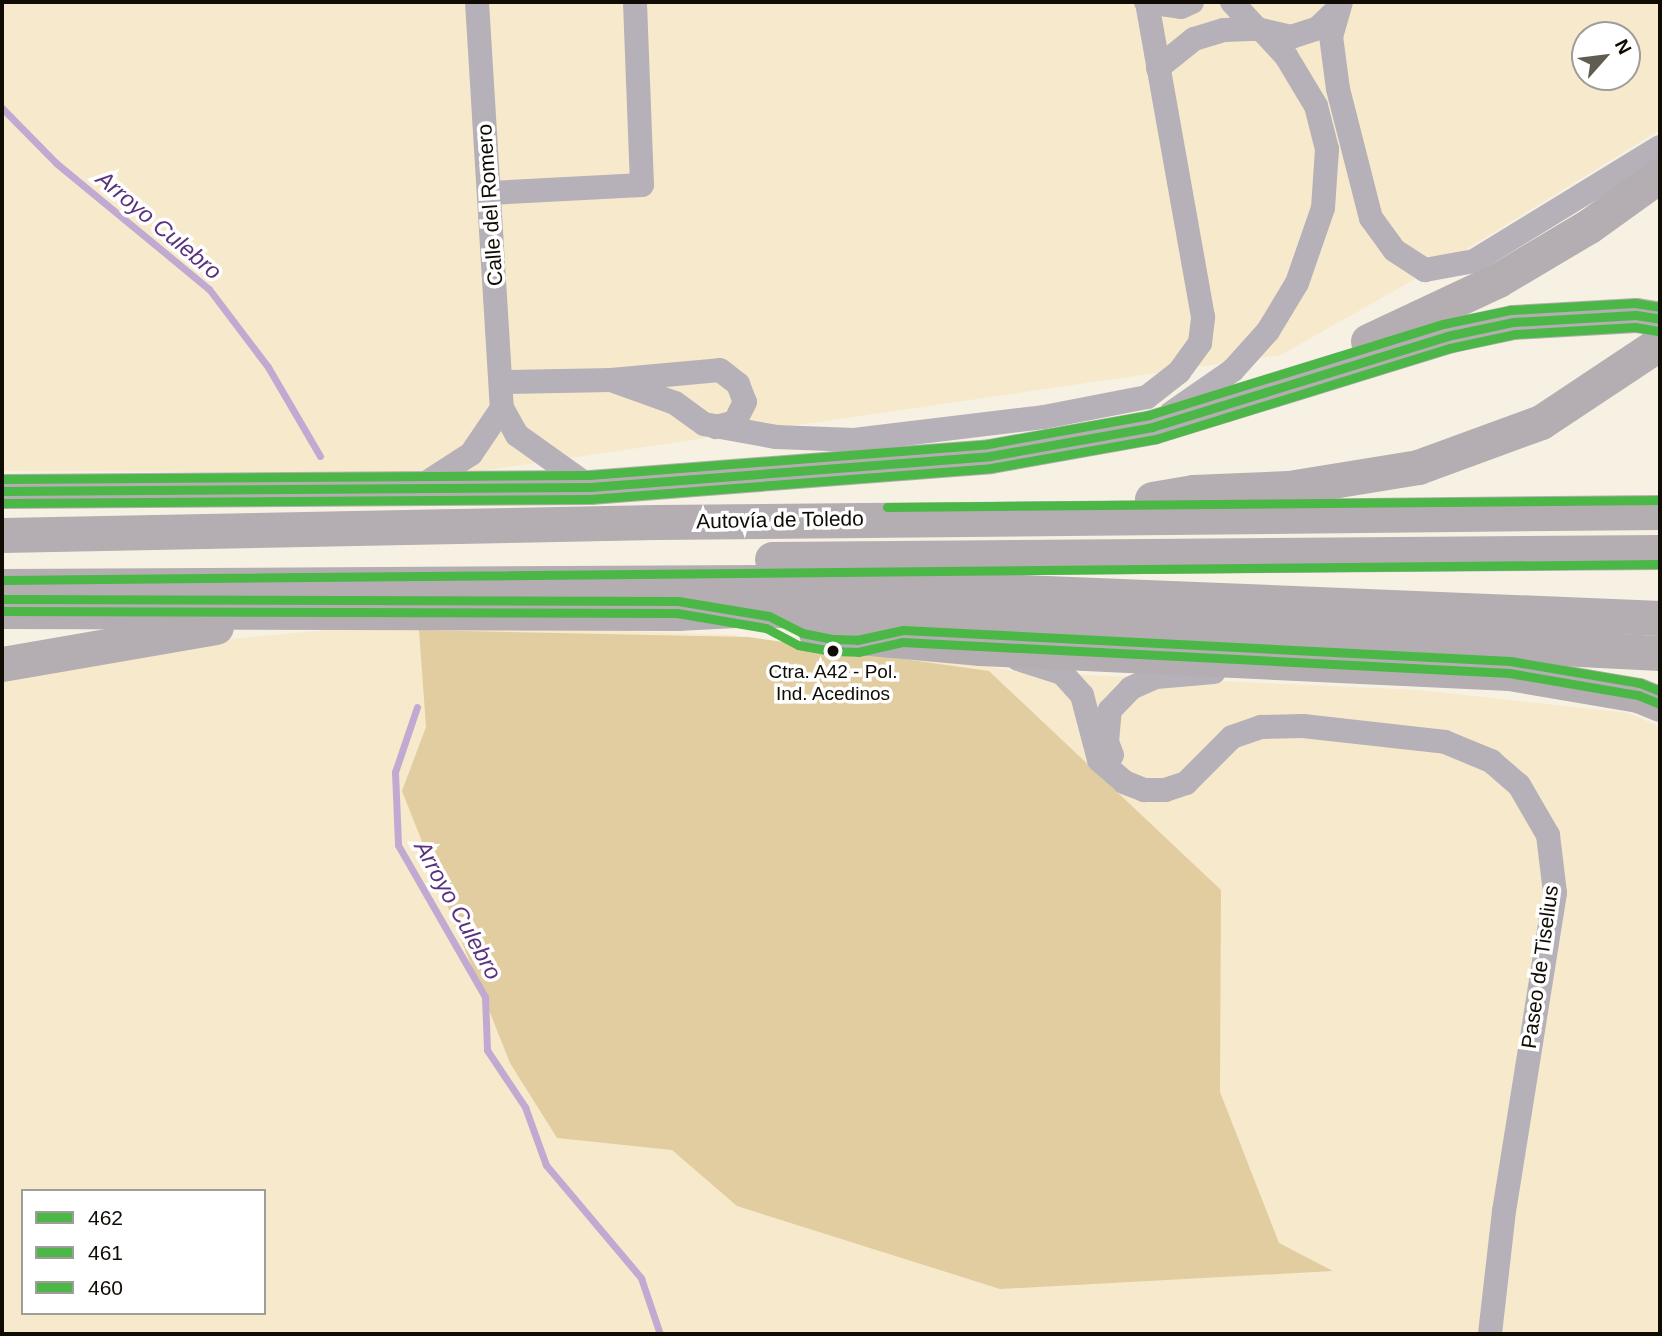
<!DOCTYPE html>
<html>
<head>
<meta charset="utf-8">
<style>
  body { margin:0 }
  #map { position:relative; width:1662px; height:1336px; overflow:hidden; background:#f7f1e4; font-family:Helvetica,sans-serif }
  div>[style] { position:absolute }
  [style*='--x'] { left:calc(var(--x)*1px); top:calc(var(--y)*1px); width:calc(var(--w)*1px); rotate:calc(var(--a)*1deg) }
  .green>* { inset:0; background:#f7eacc }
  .forest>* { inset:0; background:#e1cda0 }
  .stream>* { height:7px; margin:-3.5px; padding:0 3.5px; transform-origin:3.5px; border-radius:3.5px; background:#c1aad2 }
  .minor>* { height:24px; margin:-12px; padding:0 12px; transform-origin:12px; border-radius:12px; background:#b6b1b8 }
  .highway>* { height:35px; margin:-17.5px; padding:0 17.5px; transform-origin:17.5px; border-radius:17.5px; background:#b4adb1 }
  .bus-1>* { height:9px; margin:-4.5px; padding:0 4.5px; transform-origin:4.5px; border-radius:4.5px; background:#4ab747 }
  .bus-2>* { height:9px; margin:-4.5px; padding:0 4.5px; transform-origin:4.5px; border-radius:4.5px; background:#4ab747 }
  .bus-3>* { height:9px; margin:-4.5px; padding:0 4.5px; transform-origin:4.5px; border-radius:4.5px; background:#4ab747 }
  .dots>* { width:19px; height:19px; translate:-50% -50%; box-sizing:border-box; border:4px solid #fff; border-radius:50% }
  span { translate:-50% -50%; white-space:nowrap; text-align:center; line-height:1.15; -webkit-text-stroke:7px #fff; paint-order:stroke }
  .bus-label { font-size:19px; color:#100b03 }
  .street-label { font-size:21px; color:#100b03 }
  .water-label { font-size:23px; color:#5a317e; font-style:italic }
  .frame { position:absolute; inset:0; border:4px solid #100b03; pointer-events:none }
  .legend { position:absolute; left:21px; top:1189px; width:245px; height:126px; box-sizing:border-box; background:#fff; border:2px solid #9f9d9a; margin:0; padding:9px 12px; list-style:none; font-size:21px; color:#100b03 }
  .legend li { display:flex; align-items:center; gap:14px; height:35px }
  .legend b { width:35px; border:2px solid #9f9d9a }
  .north { position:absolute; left:1571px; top:21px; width:70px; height:70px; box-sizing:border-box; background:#fff; border:2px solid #9f9d9a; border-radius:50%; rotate:62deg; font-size:19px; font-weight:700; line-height:28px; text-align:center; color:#100b03 }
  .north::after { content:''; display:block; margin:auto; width:24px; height:32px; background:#615c52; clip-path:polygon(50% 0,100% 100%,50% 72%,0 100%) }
</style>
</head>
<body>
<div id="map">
  <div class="green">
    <div style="clip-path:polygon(evenodd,2px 2px,1660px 2px,1660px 130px,1454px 257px,1281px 355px,466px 473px,2px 471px,2px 2px,1585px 35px,1627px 35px,1627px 77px,1585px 77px,1585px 35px)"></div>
    <div style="clip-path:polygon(evenodd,404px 623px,735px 635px,818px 662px,944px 659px,1019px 672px,1420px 690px,1629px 713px,1660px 727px,1660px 1334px,2px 1334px,2px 679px,198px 642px,404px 623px,23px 1191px,264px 1191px,264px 1313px,23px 1313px,23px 1191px)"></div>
  </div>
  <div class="forest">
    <div style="clip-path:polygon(419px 630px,748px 637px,989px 671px,1221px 890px,1220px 1092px,1279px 1243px,1333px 1271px,1000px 1289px,737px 1206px,672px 1150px,557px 1138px,510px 1063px,402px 791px,426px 727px)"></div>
  </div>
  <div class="stream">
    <div style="--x:2;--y:108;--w:77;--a:45.5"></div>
    <div style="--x:56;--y:163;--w:198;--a:39.5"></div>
    <div style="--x:209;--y:289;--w:98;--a:52.9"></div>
    <div style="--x:268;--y:367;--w:103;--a:59.7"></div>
    <div style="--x:417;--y:707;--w:69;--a:108.7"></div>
    <div style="--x:395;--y:772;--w:73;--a:87.6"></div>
    <div style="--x:398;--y:845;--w:175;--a:60.2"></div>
    <div style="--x:485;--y:997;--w:53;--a:87.8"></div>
    <div style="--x:487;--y:1050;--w:69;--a:56.3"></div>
    <div style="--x:525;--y:1107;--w:62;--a:70.1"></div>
    <div style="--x:546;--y:1165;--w:148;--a:49.9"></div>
    <div style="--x:641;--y:1278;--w:59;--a:71.3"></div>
  </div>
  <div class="minor">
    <div style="--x:477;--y:2;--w:407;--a:86.5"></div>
    <div style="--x:502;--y:408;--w:31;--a:61"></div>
    <div style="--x:517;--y:435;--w:90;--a:35.5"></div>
    <div style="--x:1146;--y:2;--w:35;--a:8"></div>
    <div style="--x:1181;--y:7;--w:12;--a:-24"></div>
    <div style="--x:1232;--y:2;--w:37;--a:47"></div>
    <div style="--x:1257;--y:29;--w:35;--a:13"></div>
    <div style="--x:1291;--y:37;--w:28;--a:-18"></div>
    <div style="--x:1318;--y:28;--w:28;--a:-44"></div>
    <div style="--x:1341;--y:2;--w:35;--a:106"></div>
    <div style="--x:1331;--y:36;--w:53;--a:82.5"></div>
    <div style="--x:1338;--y:89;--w:133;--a:75.7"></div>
    <div style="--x:1371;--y:218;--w:39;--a:54"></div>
    <div style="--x:1394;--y:250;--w:37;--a:33"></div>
    <div style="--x:1425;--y:270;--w:50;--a:-10.4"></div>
    <div style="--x:1474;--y:261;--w:218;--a:-31.5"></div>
    <div style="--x:1158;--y:68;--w:46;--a:-38.9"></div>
    <div style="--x:1194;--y:39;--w:31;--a:-17"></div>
    <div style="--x:1224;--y:30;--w:33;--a:-2"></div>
    <div style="--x:489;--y:193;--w:153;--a:-3"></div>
    <div style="--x:642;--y:185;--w:183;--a:-92.2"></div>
    <div style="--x:611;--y:380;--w:68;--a:19.8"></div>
    <div style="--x:675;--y:403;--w:36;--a:36"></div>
    <div style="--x:704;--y:424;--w:73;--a:10.2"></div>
    <div style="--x:776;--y:437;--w:78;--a:2.2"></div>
    <div style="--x:854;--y:440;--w:191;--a:-6.9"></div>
    <div style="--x:1044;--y:417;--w:105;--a:-11"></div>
    <div style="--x:1147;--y:397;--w:41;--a:-38"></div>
    <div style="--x:1179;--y:372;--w:36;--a:-54"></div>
    <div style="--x:1200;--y:343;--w:26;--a:-83"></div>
    <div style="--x:1203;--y:317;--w:319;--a:-100.1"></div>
    <div style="--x:501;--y:382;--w:110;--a:-1"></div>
    <div style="--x:611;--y:380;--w:109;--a:-5.2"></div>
    <div style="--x:720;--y:370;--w:23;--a:38"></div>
    <div style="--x:738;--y:384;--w:19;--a:69"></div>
    <div style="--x:745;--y:402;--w:22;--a:117"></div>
    <div style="--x:735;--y:422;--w:20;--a:165"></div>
    <div style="--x:1171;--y:413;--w:75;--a:-34.7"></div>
    <div style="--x:1233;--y:370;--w:52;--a:-48.1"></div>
    <div style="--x:1268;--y:331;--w:56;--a:-58.9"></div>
    <div style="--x:1297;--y:283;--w:79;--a:-70.9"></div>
    <div style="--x:1323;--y:208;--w:59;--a:-86.1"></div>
    <div style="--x:1327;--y:149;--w:44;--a:-104.3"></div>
    <div style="--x:1316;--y:106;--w:58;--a:-121"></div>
    <div style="--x:1286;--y:56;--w:33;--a:-133"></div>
    <div style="--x:418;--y:488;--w:63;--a:-32.7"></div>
    <div style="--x:471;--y:454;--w:55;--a:-56"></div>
    <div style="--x:1018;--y:659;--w:46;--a:17.7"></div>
    <div style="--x:1062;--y:673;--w:30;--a:48"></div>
    <div style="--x:1082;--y:695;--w:67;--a:75.3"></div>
    <div style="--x:1099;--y:760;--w:33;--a:41"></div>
    <div style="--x:1124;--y:782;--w:22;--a:22"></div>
    <div style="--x:1144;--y:790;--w:21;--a:0"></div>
    <div style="--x:1165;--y:790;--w:22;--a:-18"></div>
    <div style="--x:1186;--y:783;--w:65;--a:-45"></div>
    <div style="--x:1232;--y:737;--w:31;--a:-19"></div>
    <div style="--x:1261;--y:727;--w:42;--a:-1.4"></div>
    <div style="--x:1303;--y:726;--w:143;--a:6.4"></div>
    <div style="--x:1445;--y:742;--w:50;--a:22.4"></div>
    <div style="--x:1491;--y:761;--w:37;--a:41"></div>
    <div style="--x:1519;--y:785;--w:58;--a:59.9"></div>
    <div style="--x:1548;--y:835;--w:58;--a:83.1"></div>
    <div style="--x:1555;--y:893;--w:322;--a:99.1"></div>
    <div style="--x:1504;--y:1211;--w:124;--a:96.5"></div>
    <div style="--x:1112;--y:755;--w:14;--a:-111"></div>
    <div style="--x:1107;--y:742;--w:32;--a:-85"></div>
    <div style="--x:1110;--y:710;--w:30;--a:-46"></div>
    <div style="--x:1131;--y:688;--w:27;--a:-24"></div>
    <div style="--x:1156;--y:677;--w:58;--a:-4.9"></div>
  </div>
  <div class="highway">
    <div style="--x:1368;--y:341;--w:144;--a:-25.1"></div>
    <div style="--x:1498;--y:280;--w:106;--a:-30.7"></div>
    <div style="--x:1589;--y:226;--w:87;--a:-35.7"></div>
    <div style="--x:2;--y:491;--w:588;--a:-0.39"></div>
    <div style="--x:590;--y:487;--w:401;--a:-4.4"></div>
    <div style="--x:990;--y:456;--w:165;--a:-10.1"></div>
    <div style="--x:1152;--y:427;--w:309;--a:-17.1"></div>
    <div style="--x:1447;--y:336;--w:67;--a:-12"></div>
    <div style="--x:1513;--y:322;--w:123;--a:-3.3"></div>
    <div style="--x:1636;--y:315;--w:24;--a:9"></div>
    <div style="--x:1152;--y:499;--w:42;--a:-9.7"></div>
    <div style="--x:1193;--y:492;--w:96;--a:-2.4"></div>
    <div style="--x:1289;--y:488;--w:131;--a:-9.2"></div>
    <div style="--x:1418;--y:467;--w:131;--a:-20.1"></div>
    <div style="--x:1541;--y:422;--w:143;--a:-33.6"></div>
    <div style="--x:2;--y:535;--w:654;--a:-1.14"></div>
    <div style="--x:656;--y:522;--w:1004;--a:-0.57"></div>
    <div style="--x:772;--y:559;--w:888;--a:-0.45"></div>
    <div style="--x:2;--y:586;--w:775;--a:-0.3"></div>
    <div style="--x:777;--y:582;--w:884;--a:2.33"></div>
    <div style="--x:2;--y:611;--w:675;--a:0.17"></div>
    <div style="--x:677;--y:613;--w:78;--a:-2.9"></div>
    <div style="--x:755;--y:609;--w:906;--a:2.78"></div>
    <div style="--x:816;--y:633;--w:165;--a:5.2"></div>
    <div style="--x:980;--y:648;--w:530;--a:2.71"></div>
    <div style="--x:1509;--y:673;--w:131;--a:9.7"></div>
    <div style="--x:1638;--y:695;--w:24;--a:22"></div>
    <div style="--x:2;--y:664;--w:217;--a:-9.8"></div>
  </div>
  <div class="bus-1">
    <div style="--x:2;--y:491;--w:588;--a:-0.39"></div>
    <div style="--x:590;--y:487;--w:401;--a:-4.4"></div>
    <div style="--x:990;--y:456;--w:165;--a:-10.1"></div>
    <div style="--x:1152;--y:427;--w:309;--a:-17.1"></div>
    <div style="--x:1447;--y:336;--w:67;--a:-12"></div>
    <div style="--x:1513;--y:322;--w:123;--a:-3.3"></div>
    <div style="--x:1636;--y:315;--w:24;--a:9"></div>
    <div style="--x:2;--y:611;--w:675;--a:0.17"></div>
    <div style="--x:677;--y:613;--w:90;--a:9.6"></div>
    <div style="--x:766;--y:628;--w:36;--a:28"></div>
    <div style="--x:798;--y:645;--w:36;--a:10"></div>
    <div style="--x:833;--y:651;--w:25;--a:2"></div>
    <div style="--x:858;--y:652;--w:45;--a:-12.8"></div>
    <div style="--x:902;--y:642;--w:608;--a:2.92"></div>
    <div style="--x:1509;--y:673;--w:131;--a:9.7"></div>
    <div style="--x:1638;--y:695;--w:24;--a:22"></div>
  </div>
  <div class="bus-2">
    <div style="--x:2;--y:503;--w:588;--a:-0.39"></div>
    <div style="--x:590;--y:499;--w:402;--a:-4.4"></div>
    <div style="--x:991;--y:468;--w:168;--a:-10"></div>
    <div style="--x:1156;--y:439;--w:308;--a:-17.2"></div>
    <div style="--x:1450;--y:348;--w:66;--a:-12.2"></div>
    <div style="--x:1515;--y:334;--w:120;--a:-3.3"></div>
    <div style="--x:1635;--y:327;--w:23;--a:10"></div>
    <div style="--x:2;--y:580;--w:1658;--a:-0.55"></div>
  </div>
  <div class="bus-3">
    <div style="--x:2;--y:479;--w:587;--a:-0.39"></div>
    <div style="--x:589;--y:475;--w:400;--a:-4.4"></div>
    <div style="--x:988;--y:444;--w:164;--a:-10.2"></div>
    <div style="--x:1149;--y:415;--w:308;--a:-17.2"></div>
    <div style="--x:1443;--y:324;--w:68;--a:-11.8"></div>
    <div style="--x:1510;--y:310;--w:125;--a:-3.2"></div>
    <div style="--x:1635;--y:303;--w:25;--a:9"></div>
    <div style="--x:887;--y:507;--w:773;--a:-0.52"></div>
    <div style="--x:2;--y:599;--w:676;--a:0.17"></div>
    <div style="--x:678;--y:601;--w:92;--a:9.4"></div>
    <div style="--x:769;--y:616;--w:37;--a:27"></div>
    <div style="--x:802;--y:633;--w:33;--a:11"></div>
    <div style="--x:834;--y:639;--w:23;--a:2"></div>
    <div style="--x:857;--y:640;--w:47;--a:-12.3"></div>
    <div style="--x:903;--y:630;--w:608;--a:2.92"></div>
    <div style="--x:1510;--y:661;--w:132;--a:9.6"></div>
    <div style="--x:1640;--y:683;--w:22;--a:22"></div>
  </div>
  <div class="dots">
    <div style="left:833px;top:651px;background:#100b03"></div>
  </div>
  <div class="bus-label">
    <span style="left:833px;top:683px">Ctra. A42 - Pol.<br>Ind. Acedinos</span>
  </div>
  <div class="street-label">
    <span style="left:490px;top:205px;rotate:-94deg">Calle del Romero</span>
    <span style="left:780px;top:520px;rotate:-1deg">Autovía de Toledo</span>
    <span style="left:1540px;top:967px;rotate:-82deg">Paseo de Tiselius</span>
  </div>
  <div class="water-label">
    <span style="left:159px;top:225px;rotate:40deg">Arroyo Culebro</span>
    <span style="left:458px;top:910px;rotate:61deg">Arroyo Culebro</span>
  </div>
  <div class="frame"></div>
  <ul class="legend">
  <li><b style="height:9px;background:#4ab747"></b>462</li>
  <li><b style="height:9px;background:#4ab747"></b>461</li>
  <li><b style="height:9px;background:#4ab747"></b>460</li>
  </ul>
  <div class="north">N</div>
</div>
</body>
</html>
